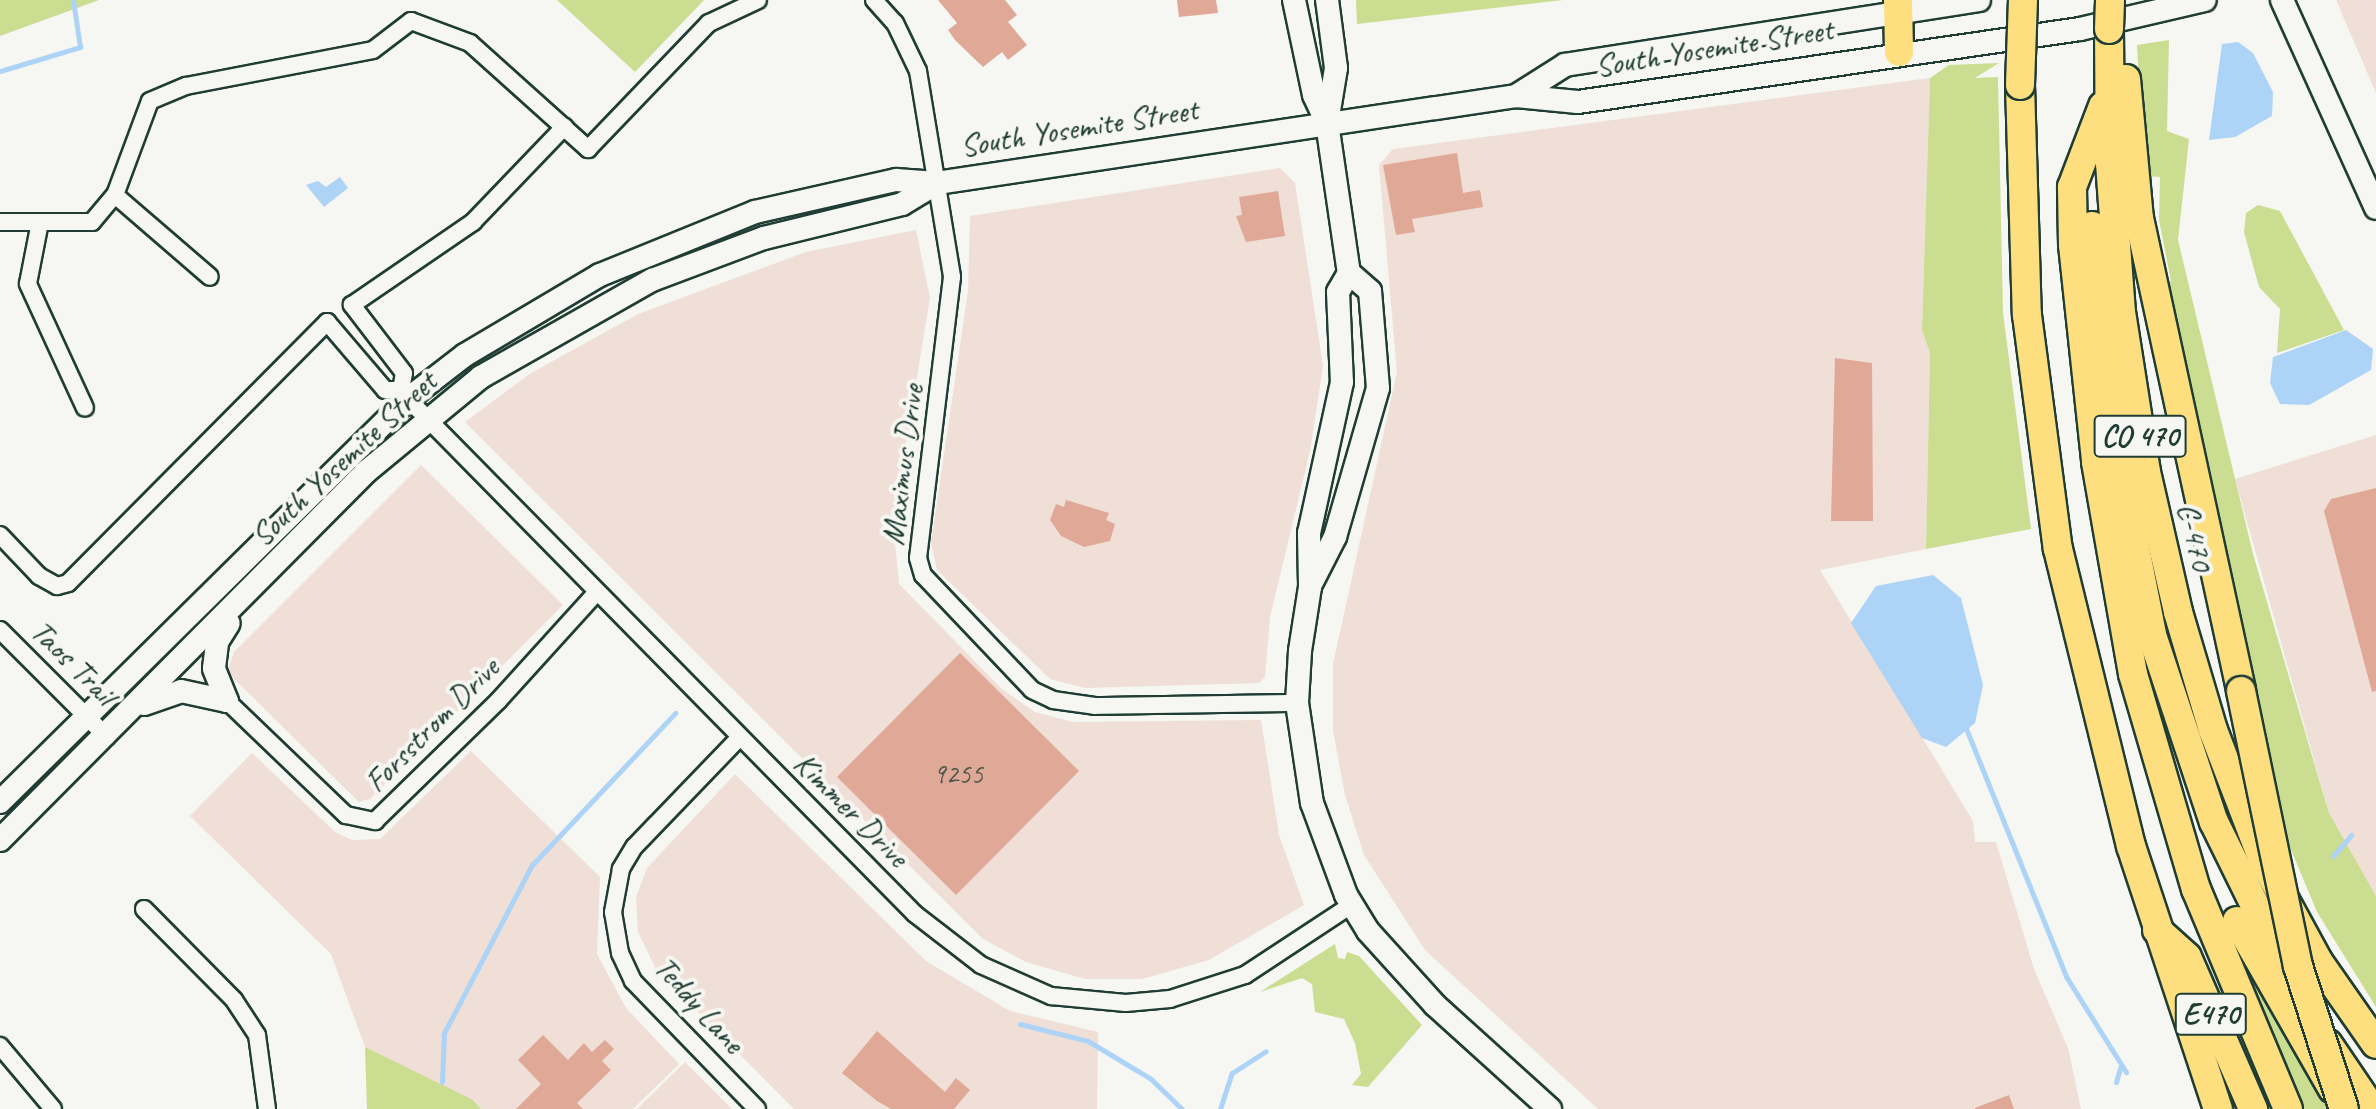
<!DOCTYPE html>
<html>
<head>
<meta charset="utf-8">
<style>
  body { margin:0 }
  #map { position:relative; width:2376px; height:1109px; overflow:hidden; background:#f6f6f2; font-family:Caveat,sans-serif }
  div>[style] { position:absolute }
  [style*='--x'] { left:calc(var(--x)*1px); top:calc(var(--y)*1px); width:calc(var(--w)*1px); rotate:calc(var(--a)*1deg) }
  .built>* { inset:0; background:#efdfd7 }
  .green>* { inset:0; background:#cbdd91 }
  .water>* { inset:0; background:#add3f6 }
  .stream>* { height:5px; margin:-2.5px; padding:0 2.5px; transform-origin:2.5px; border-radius:2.5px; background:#add3f6 }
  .building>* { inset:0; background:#dfa897 }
  .roads { filter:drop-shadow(2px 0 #1f3d34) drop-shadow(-2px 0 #1f3d34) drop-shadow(0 2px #1f3d34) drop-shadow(0 -2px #1f3d34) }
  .minor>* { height:16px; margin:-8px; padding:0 8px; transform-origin:8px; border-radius:8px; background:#f6f6f2 }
  .secondary>* { height:22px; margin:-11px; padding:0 11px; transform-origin:11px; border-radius:11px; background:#f6f6f2 }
  .motorway>* { height:28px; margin:-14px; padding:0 14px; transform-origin:14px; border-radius:14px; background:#fddf80 }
  .bridges { filter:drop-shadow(2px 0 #1f3d34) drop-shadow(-2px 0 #1f3d34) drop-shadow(0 2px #1f3d34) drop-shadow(0 -2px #1f3d34) }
  .motorway-bridge>* { height:28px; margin:-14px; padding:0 14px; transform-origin:14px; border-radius:14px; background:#fddf80 }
  span { translate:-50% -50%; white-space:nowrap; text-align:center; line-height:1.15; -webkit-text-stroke:8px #f6f6f2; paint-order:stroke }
  .number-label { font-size:28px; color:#4f584d }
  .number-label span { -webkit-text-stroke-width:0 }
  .shield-label span { padding:2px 6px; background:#f6f6f2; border:2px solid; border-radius:6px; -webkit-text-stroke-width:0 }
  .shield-label { font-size:30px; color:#1f3d34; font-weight:700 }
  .street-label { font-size:32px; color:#1f3d34 }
</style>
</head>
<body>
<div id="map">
  <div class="built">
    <div style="clip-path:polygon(2336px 0,2376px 0,2376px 93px)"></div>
    <div style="clip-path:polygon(1930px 78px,1922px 330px,1930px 353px,1926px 549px,1820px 570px,1973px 821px,1975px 842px,1996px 842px,2034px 969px,2068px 1048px,2081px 1109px,1598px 1109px,1425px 950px,1364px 855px,1345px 795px,1333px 731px,1333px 664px,1397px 372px,1379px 165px,1393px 149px)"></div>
    <div style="clip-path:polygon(1280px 168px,1295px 183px,1323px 366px,1310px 451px,1270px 617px,1265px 677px,1259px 683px,1085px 688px,1050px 679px,937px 570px,931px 543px,968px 291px,970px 216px)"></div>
    <div style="clip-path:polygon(916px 230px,930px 298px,893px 522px,899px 584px,1002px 689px,1035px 712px,1073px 722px,1261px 720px,1279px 835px,1304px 905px,1209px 960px,1142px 979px,1085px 979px,1026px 962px,983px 939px,465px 422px,531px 373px,638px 314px,806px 252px)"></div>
    <div style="clip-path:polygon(2376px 435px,2376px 896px,2329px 813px,2235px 479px)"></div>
    <div style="clip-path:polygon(421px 465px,563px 605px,370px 799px,359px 802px,227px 672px,234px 652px)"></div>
    <div style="clip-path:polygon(471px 751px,600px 877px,597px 954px,626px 1008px,679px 1064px,633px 1109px,482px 1109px,365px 1047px,331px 954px,190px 816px,252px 753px,335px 832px,352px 840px,380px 839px)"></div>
    <div style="clip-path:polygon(735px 774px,926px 961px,1010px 1011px,1098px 1032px,1097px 1109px,794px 1109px,657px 971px,638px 932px,636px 897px,647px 868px)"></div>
    <div style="clip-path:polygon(685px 1062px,732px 1109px,637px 1109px)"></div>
  </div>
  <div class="green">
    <div style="clip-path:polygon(0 0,99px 0,0 36px)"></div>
    <div style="clip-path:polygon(557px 0,704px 0,635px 72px)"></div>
    <div style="clip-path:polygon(1356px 0,1563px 0,1357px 24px)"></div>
    <div style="clip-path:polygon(2169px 40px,2167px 131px,2189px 139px,2178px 240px,2253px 554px,2320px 783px,2329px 813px,2376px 896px,2376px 1007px,2317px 912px,2274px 809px,2163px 284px,2171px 281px,2159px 220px,2160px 177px,2144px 176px,2137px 45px)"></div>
    <div style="clip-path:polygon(1999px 63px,1975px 78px,1998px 77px,2003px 313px,2031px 529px,1926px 549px,1930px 353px,1922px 330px,1930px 78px,1949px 65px)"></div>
    <div style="clip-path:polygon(2258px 205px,2280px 211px,2344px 330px,2277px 353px,2280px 309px,2259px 287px,2244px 232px,2246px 213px)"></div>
    <div style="clip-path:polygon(2232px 934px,2334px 1109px,2301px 1109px,2225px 936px)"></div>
    <div style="clip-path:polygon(1335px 944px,1338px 958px,1345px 959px,1347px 952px,1359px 956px,1422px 1025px,1368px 1087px,1352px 1085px,1361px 1074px,1355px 1043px,1344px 1019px,1315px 1012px,1312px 984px,1302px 978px,1260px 992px)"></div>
    <div style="clip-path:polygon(365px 1047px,473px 1100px,481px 1109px,367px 1109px)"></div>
  </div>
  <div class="water">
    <div style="clip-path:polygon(2238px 42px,2253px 53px,2273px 92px,2272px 116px,2235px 137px,2209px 140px,2222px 44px)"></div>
    <div style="clip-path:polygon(340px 177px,348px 188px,324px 207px,306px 185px,318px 181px,326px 187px)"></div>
    <div style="clip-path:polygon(2346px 330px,2373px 349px,2371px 370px,2309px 405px,2280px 404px,2270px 383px,2273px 357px)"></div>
    <div style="clip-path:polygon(1933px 575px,1961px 598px,1983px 685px,1975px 723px,1946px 747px,1922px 738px,1851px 623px,1876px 586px)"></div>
  </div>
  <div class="stream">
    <div style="--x:0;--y:71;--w:84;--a:-16.7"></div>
    <div style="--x:80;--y:47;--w:48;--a:-98.5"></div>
    <div style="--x:1965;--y:726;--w:272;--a:68"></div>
    <div style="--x:2067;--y:978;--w:111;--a:57.9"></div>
    <div style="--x:2333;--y:856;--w:28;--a:-49"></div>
    <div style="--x:1020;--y:1024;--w:70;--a:14"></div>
    <div style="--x:1088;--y:1041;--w:74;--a:31.1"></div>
    <div style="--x:1151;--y:1079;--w:43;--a:44.1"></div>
    <div style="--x:442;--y:1082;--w:49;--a:-87.7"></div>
    <div style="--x:444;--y:1033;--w:190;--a:-62.4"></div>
    <div style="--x:532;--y:865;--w:209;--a:-46.7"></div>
    <div style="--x:2116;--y:1082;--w:15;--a:-74"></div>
    <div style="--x:1220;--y:1109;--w:38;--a:-72"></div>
    <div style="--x:1232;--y:1073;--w:40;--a:-32.9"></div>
  </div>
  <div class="building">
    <div style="clip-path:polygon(938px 0,1005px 0,1017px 15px,1008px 22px,1027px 45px,1008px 60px,1002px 52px,983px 67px,955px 40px,948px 30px,957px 23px)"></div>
    <div style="clip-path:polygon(1177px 0,1216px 0,1218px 13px,1179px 17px)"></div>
    <div style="clip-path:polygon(1457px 153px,1463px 193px,1480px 190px,1483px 207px,1412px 219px,1415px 232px,1396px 235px,1383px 165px)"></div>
    <div style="clip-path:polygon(1278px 191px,1285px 236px,1246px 242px,1236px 216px,1242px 215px,1239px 197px)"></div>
    <div style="clip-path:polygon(1835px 358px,1872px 363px,1873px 521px,1831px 521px)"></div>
    <div style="clip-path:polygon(2376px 488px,2376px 691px,2372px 692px,2324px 511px,2331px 499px)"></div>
    <div style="clip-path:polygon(1066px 500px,1109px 513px,1106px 520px,1115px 524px,1110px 541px,1084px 547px,1061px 536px,1050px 520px,1056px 504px,1064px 507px)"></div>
    <div style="clip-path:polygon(960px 653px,1079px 771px,956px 895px,837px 777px)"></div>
    <div style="clip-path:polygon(877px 1031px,945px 1092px,956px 1078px,970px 1090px,954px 1109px,891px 1109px,877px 1101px,842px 1073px)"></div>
    <div style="clip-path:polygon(543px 1035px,568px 1060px,584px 1043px,592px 1052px,605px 1040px,614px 1049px,602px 1061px,611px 1070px,577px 1103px,583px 1109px,516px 1109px,541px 1084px,518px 1060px)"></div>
    <div style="clip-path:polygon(2009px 1095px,2014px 1109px,1975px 1109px,1975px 1108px)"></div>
  </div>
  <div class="roads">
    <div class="minor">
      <div style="--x:874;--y:0;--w:31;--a:48"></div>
      <div style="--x:895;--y:23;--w:53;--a:64.4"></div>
      <div style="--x:918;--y:71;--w:209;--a:80.6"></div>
      <div style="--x:952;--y:277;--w:283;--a:96.9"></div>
      <div style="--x:918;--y:558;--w:18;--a:74"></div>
      <div style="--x:923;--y:575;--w:158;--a:46.5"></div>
      <div style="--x:1032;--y:690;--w:23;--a:25"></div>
      <div style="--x:1053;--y:700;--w:42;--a:8.1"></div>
      <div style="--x:1095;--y:706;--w:202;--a:-0.9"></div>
      <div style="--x:115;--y:195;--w:125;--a:40.8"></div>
      <div style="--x:0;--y:222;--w:92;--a:0"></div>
      <div style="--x:92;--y:222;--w:35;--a:-50"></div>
      <div style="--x:115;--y:195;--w:100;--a:-69.6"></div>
      <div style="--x:150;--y:101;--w:39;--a:-23"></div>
      <div style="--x:186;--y:86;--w:190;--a:-10.9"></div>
      <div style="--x:373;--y:50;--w:48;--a:-37.3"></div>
      <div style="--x:411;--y:21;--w:63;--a:20.4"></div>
      <div style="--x:470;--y:43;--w:159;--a:41.9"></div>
      <div style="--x:588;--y:149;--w:175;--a:-46.2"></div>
      <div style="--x:709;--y:23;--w:54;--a:-25.1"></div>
      <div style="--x:40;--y:222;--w:63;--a:101"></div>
      <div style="--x:28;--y:284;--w:136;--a:65.3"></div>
      <div style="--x:408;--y:399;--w:723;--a:45.45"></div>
      <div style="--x:915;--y:914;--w:83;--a:37.7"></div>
      <div style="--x:981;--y:965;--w:77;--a:23.9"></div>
      <div style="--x:1051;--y:996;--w:75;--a:5.3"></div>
      <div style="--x:1126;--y:1003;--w:44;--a:-5.2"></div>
      <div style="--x:1170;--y:999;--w:79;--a:-17.7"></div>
      <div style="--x:1245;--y:975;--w:127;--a:-33.4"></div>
      <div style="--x:0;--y:535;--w:57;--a:46.4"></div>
      <div style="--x:39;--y:576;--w:21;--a:29"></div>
      <div style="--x:57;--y:586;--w:11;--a:-15"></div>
      <div style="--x:68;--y:583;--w:368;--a:-45.2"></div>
      <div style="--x:327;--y:322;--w:89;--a:49.5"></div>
      <div style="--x:385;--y:390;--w:16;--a:0"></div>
      <div style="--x:401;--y:390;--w:17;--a:-80"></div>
      <div style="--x:404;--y:373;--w:86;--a:-127.4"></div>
      <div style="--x:352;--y:305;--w:147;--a:-34.4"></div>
      <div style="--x:473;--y:222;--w:132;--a:-46.2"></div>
      <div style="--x:0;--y:630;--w:151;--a:45"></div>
      <div style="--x:227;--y:701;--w:165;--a:43.8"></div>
      <div style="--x:346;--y:815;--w:30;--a:12"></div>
      <div style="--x:375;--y:821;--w:173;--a:-44.3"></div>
      <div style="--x:499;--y:700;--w:143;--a:-47.8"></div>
      <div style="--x:739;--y:738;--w:151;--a:133.9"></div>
      <div style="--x:634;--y:847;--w:26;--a:121"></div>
      <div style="--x:621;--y:869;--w:44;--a:100.5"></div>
      <div style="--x:613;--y:912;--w:42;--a:80.3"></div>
      <div style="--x:620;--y:953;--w:31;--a:65"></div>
      <div style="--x:633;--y:981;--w:178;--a:45.9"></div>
      <div style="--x:144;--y:909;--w:128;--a:45.3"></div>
      <div style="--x:234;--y:1000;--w:42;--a:56.7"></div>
      <div style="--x:257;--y:1035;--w:75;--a:82.3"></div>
      <div style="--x:0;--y:1046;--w:82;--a:49.9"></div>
    </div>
    <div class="secondary">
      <div style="--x:1294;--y:0;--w:97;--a:78.1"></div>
      <div style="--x:1314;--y:95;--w:31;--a:65"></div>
      <div style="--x:1327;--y:123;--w:152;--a:81.7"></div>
      <div style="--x:1349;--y:273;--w:22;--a:120"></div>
      <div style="--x:1338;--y:292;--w:90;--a:87.5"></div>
      <div style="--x:1342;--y:382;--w:155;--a:102.3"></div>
      <div style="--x:1309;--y:533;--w:54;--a:88.9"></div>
      <div style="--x:1310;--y:587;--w:65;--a:98.9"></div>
      <div style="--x:1300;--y:651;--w:52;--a:93.3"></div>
      <div style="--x:1297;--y:703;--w:101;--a:81.5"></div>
      <div style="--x:1312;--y:803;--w:98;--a:69.7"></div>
      <div style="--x:1346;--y:895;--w:42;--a:58.6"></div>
      <div style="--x:1368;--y:931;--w:100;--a:47.8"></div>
      <div style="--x:1435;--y:1005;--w:155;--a:42.1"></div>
      <div style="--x:2282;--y:0;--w:228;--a:65.7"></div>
      <div style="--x:1516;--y:96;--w:58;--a:-32.3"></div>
      <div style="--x:1565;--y:65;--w:419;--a:-8.9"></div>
      <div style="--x:1327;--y:123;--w:56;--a:-80.7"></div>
      <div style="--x:1336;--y:68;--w:69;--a:-97.5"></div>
      <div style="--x:1312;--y:582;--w:51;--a:-62.9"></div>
      <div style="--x:1335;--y:537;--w:155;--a:-73.9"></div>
      <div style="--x:1378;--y:388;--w:97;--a:-94.7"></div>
      <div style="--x:1370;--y:291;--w:28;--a:-139"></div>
      <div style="--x:144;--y:704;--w:39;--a:-19"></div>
      <div style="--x:181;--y:691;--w:47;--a:12.3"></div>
      <div style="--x:227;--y:701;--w:35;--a:-112"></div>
      <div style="--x:214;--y:668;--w:26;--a:-83"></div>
      <div style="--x:217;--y:642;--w:22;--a:-58"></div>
      <div style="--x:0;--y:802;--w:573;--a:-44.65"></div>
      <div style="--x:408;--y:399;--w:72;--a:-37.7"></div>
      <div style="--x:465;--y:355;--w:157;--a:-30.7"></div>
      <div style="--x:600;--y:275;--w:167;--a:-22.1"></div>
      <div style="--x:755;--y:212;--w:145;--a:-12.8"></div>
      <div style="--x:896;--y:180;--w:41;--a:4.2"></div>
      <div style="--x:937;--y:183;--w:585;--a:-8.55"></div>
      <div style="--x:1516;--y:96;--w:62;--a:5.5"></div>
      <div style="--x:1578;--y:102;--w:507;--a:-8.27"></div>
      <div style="--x:2080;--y:29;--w:128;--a:-13.1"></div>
      <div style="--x:0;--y:840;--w:520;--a:-45.16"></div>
      <div style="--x:367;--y:471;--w:148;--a:-39.5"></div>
      <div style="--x:481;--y:377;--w:197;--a:-29.6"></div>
      <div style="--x:652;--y:280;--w:120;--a:-20.6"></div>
      <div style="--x:764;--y:238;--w:142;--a:-13.8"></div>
      <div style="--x:902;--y:204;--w:41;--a:-31"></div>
    </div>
    <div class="motorway">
      <div style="--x:1898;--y:0;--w:52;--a:88.9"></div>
      <div style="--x:2109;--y:29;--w:134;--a:89.6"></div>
      <div style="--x:2110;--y:163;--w:149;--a:85.8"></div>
      <div style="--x:2121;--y:312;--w:162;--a:81.1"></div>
      <div style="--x:2146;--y:472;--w:144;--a:77.1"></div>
      <div style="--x:2178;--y:612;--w:123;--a:73.5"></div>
      <div style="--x:2213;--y:730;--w:139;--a:69"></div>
      <div style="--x:2263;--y:860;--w:115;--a:61.4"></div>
      <div style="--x:2318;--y:961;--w:101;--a:55.1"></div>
      <div style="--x:2126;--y:79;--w:140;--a:84.7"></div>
      <div style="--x:2139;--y:218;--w:484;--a:77.8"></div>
      <div style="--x:2020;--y:85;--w:230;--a:88.3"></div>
      <div style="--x:2027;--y:315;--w:236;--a:82.5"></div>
      <div style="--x:2058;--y:549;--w:306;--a:76.2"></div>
      <div style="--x:2131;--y:846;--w:277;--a:71.7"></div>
      <div style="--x:2103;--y:106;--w:87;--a:110.9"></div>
      <div style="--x:2072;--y:187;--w:58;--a:89"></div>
      <div style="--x:2073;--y:245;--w:218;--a:83.9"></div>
      <div style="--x:2096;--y:462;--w:215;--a:80.1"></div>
      <div style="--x:2133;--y:674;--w:224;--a:73.7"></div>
      <div style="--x:2196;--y:889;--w:238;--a:67.3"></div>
      <div style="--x:2092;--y:226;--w:195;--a:84.7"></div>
      <div style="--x:2110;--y:420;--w:219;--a:78.9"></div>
      <div style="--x:2152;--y:635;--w:197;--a:71.7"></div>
      <div style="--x:2214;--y:822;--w:199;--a:63.8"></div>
      <div style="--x:2237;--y:921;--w:193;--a:60.3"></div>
      <div style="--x:2157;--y:930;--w:40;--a:42"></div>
      <div style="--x:2187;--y:957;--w:166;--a:66.5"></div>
      <div style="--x:2328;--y:1044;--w:78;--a:55.9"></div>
    </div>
  </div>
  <div class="bridges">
    <div class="motorway-bridge">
      <div style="--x:2109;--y:29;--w:29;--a:-88"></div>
      <div style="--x:2020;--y:85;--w:85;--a:-88"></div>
      <div style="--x:2241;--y:691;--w:281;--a:78.3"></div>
      <div style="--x:2298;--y:966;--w:150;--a:72.2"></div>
    </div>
  </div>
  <div class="number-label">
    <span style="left:958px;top:774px">9255</span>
  </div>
  <div class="shield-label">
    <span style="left:2140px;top:436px">CO 470</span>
    <span style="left:2211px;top:1014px">E470</span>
  </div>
  <div class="street-label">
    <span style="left:1714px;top:48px;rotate:-9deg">South Yosemite Street</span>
    <span style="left:1079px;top:128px;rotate:-9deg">South Yosemite Street</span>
    <span style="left:344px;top:459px;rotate:-43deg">South Yosemite Street</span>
    <span style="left:903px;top:465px;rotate:-83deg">Maximus Drive</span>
    <span style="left:2195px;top:537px;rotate:77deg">C-470</span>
    <span style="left:73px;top:663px;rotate:45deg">Taos Trail</span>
    <span style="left:432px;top:725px;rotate:-45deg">Forsstrom Drive</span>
    <span style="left:851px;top:810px;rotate:45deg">Kimmer Drive</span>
    <span style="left:699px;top:1005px;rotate:48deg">Teddy Lane</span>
  </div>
</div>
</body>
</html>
